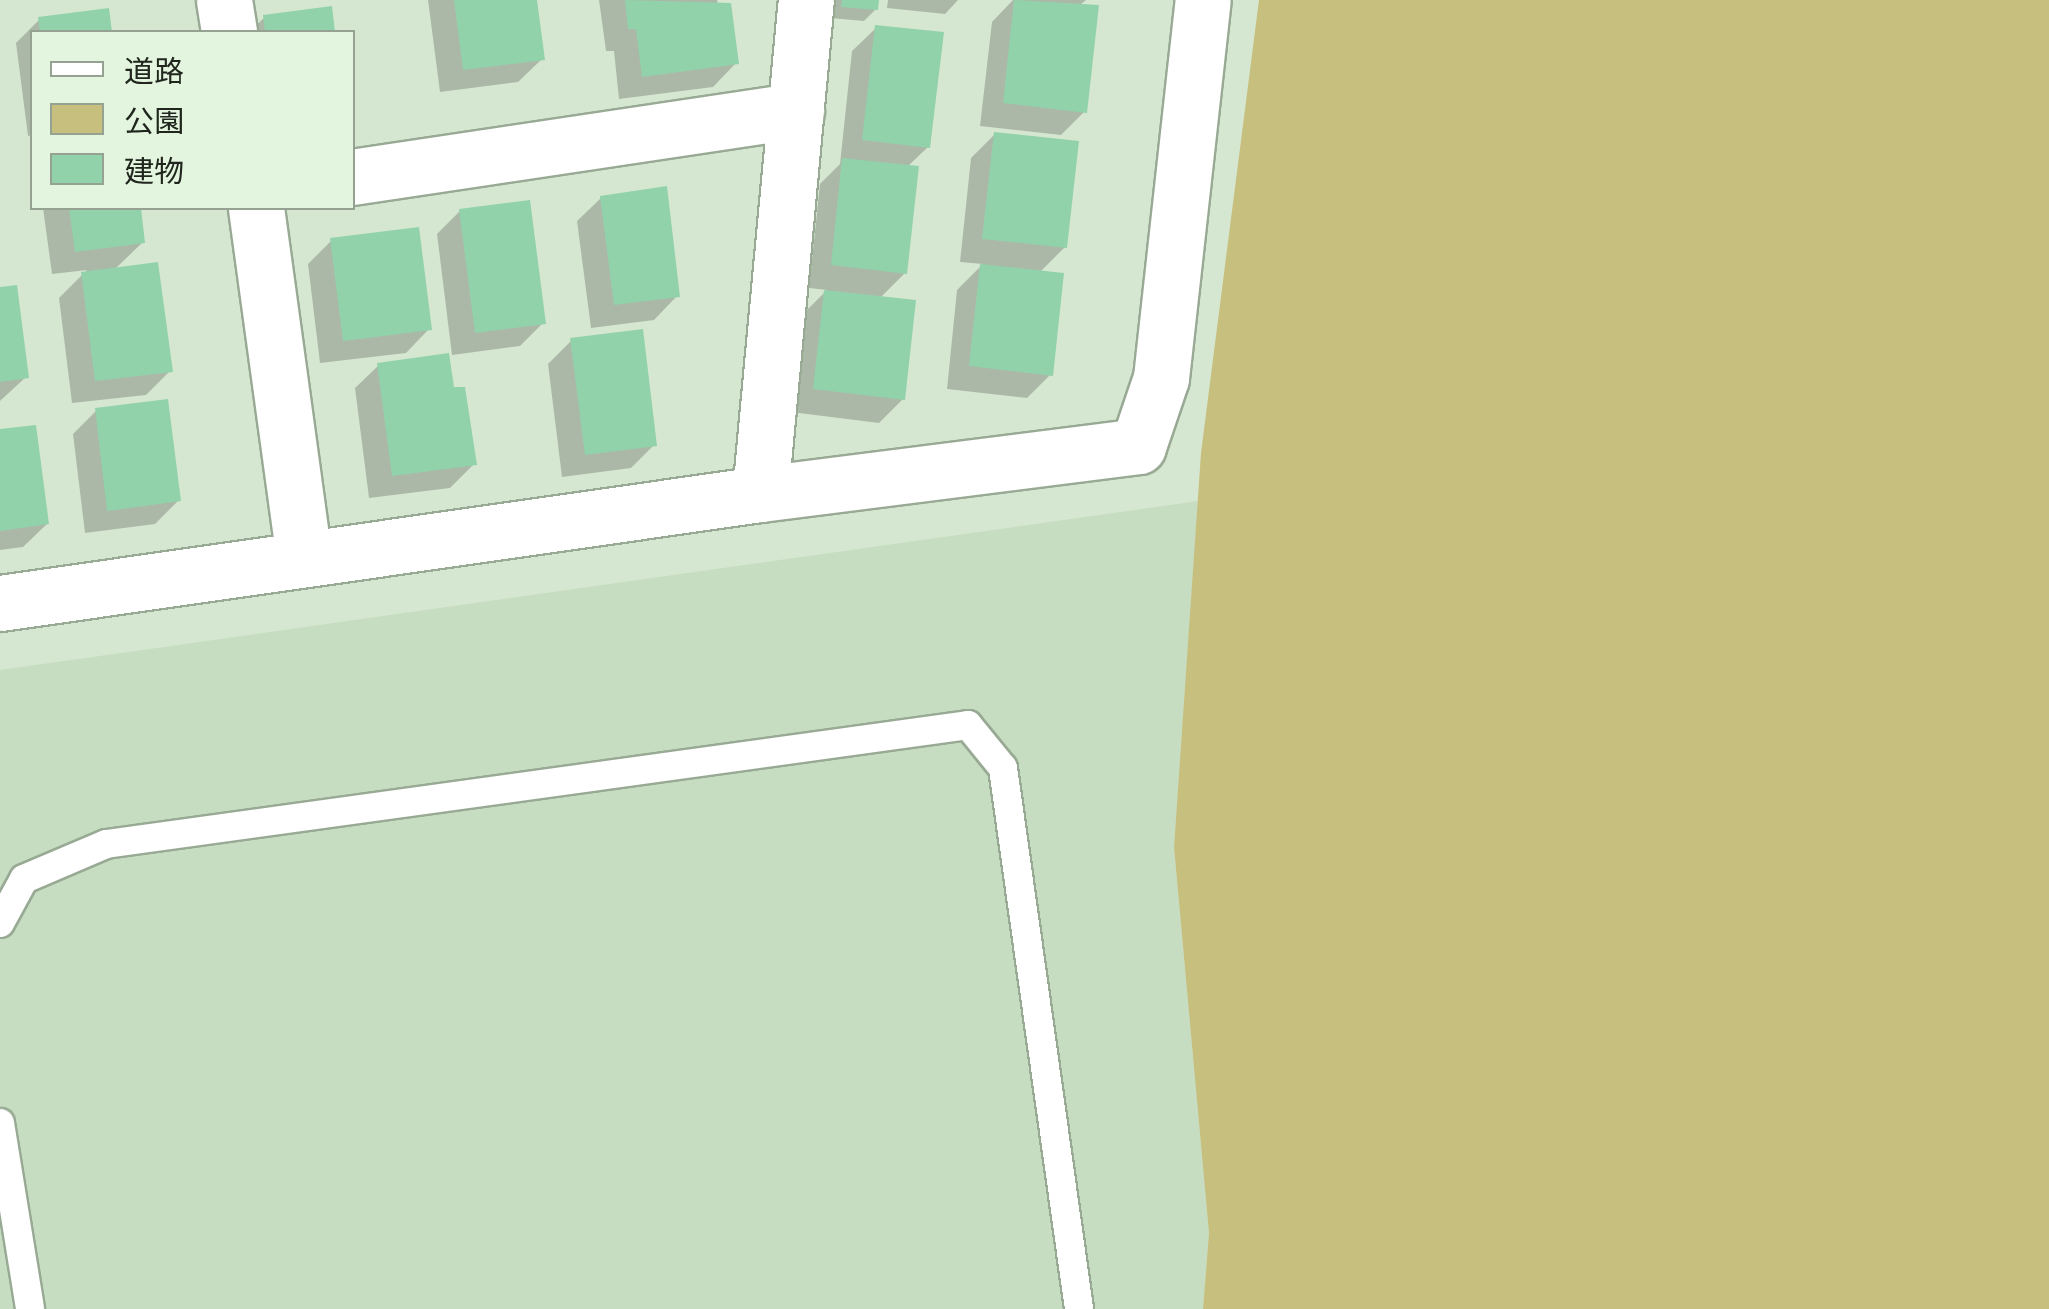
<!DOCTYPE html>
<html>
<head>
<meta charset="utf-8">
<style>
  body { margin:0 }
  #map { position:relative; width:2049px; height:1309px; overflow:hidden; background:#d6e7d1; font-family:"PT Sans","Noto Sans JP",sans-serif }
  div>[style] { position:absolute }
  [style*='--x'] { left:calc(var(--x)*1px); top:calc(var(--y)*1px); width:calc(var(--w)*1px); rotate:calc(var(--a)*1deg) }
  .built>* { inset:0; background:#c7ddc1 }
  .green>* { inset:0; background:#c6bf7e }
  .shadow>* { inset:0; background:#0003 }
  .building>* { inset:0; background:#92d2ab }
  .roads { filter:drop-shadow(2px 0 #98a994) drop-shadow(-2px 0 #98a994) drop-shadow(0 2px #98a994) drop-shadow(0 -2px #98a994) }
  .lane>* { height:28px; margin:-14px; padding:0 14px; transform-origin:14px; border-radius:14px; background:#fff }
  .street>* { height:55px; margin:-27.5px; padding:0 27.5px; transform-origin:27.5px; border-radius:27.5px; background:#fff }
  span { translate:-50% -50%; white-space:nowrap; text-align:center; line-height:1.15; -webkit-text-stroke:8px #e3f5de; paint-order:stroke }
  .legend { position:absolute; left:30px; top:30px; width:325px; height:180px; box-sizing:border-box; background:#e3f5de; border:2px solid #95a291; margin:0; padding:12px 18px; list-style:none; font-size:30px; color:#20261e }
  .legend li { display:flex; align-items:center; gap:20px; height:50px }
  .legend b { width:50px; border:2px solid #95a291 }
</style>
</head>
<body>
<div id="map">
  <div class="built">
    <div style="clip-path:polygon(1198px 501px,1174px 847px,1209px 1233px,1203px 1309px,0 1309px,0 670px)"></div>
  </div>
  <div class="green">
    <div style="clip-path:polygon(1259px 0,2049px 0,2049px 1309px,1203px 1309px,1209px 1233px,1174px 847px,1201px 453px)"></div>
  </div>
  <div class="shadow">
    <div style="clip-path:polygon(428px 0,534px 0,542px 59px,518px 82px,440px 92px)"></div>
    <div style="clip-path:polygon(599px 0,717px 0,736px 63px,713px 87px,619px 99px,614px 51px,606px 51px)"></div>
    <div style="clip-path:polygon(832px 0,877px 0,876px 9px,864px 21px,830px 18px)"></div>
    <div style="clip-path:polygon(888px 0,958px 0,945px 14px,887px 8px)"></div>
    <div style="clip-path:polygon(1013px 0,1086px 0,1080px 5px,1085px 111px,1061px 135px,980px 126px,992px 22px)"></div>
    <div style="clip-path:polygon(330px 8px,333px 32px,249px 32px,264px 18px)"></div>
    <div style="clip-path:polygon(107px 11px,109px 32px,32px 32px,32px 135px,28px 136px,16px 43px,39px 20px)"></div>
    <div style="clip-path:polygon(876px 28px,928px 147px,907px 167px,905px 273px,879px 299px,903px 399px,879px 423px,791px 412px,801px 316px,827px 290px,809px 288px,820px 184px,840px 164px,852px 51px)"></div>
    <div style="clip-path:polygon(995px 134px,1065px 247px,1039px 273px,1050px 375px,1027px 398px,947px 389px,957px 290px,983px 264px,960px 262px,971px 158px)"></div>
    <div style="clip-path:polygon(601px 198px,677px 296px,654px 320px,591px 328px,577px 221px)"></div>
    <div style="clip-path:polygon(43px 208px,138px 208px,143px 242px,114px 270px,170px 371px,146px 395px,72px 403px,59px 298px,87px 270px,52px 274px)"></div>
    <div style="clip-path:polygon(460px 211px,543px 323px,520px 346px,452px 355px,437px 234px)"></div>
    <div style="clip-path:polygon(331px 241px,429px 329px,406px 353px,320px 363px,308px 264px)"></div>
    <div style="clip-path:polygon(0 290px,26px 377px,0 401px)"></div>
    <div style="clip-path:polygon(571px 341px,654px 445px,631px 468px,562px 477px,548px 364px)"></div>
    <div style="clip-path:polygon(379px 365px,474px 464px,450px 488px,369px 498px,355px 388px)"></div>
    <div style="clip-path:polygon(97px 410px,179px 500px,155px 524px,85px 533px,73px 434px)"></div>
    <div style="clip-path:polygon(0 432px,47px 524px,23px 547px,0 550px)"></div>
  </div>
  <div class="building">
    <div style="clip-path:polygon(454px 0,537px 0,545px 60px,463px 70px)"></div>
    <div style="clip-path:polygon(625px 0,731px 3px,739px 64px,642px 77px,636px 29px,628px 29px)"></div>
    <div style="clip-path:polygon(842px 0,879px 0,878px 10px,841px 7px)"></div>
    <div style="clip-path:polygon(1014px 0,1099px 5px,1087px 113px,1003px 103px)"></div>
    <div style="clip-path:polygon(332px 6px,335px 32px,265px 32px,263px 15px)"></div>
    <div style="clip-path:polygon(109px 8px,112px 32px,40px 32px,38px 17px)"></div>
    <div style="clip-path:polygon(875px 25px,944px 32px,930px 148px,862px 140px)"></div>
    <div style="clip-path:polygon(994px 132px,1079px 141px,1067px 248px,982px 239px)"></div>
    <div style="clip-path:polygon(842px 158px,919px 166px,907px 274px,831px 265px)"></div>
    <div style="clip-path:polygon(667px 186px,680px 297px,614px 305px,600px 196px)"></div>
    <div style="clip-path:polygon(530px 200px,546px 324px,475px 333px,459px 209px)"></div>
    <div style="clip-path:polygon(69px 208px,141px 208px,145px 243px,75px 252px)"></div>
    <div style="clip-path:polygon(419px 227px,432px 330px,343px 341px,330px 238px)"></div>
    <div style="clip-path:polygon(158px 262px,173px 372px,95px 381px,81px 272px)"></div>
    <div style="clip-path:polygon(980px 264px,1064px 273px,1053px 376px,969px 366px)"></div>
    <div style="clip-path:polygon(17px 285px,29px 378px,0 382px,0 287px)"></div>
    <div style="clip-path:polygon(824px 290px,916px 300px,905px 400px,813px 389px)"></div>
    <div style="clip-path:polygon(643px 329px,657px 446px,585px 455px,570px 338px)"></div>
    <div style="clip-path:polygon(449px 353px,454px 387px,465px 387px,477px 465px,392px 476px,377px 363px)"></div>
    <div style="clip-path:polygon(168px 399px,181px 501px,107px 511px,95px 408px)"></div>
    <div style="clip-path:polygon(36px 425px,49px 524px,0 531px,0 429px)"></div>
  </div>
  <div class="roads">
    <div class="lane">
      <div style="--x:0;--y:923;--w:50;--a:-61.4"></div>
      <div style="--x:24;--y:879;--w:89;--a:-23.1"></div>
      <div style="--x:106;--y:844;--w:870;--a:-7.86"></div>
      <div style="--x:968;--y:725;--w:55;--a:50.9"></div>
      <div style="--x:1003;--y:768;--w:546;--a:82"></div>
      <div style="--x:0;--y:1123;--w:188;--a:80.8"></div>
    </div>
    <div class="street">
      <div style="--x:224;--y:0;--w:32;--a:81"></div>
      <div style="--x:352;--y:177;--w:449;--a:-8.5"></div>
      <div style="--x:256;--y:208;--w:354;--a:82.2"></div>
      <div style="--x:760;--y:494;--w:496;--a:-84.7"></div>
      <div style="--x:0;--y:603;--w:768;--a:-8.16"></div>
      <div style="--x:760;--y:494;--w:381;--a:-7.2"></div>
      <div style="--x:1138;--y:446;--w:72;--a:-71.3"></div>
      <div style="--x:1161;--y:378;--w:380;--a:-83.7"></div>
    </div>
  </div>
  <ul class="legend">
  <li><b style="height:12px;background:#fff"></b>道路</li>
  <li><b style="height:28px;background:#c6bf7e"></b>公園</li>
  <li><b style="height:28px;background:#92d2ab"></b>建物</li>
  </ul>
</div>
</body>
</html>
